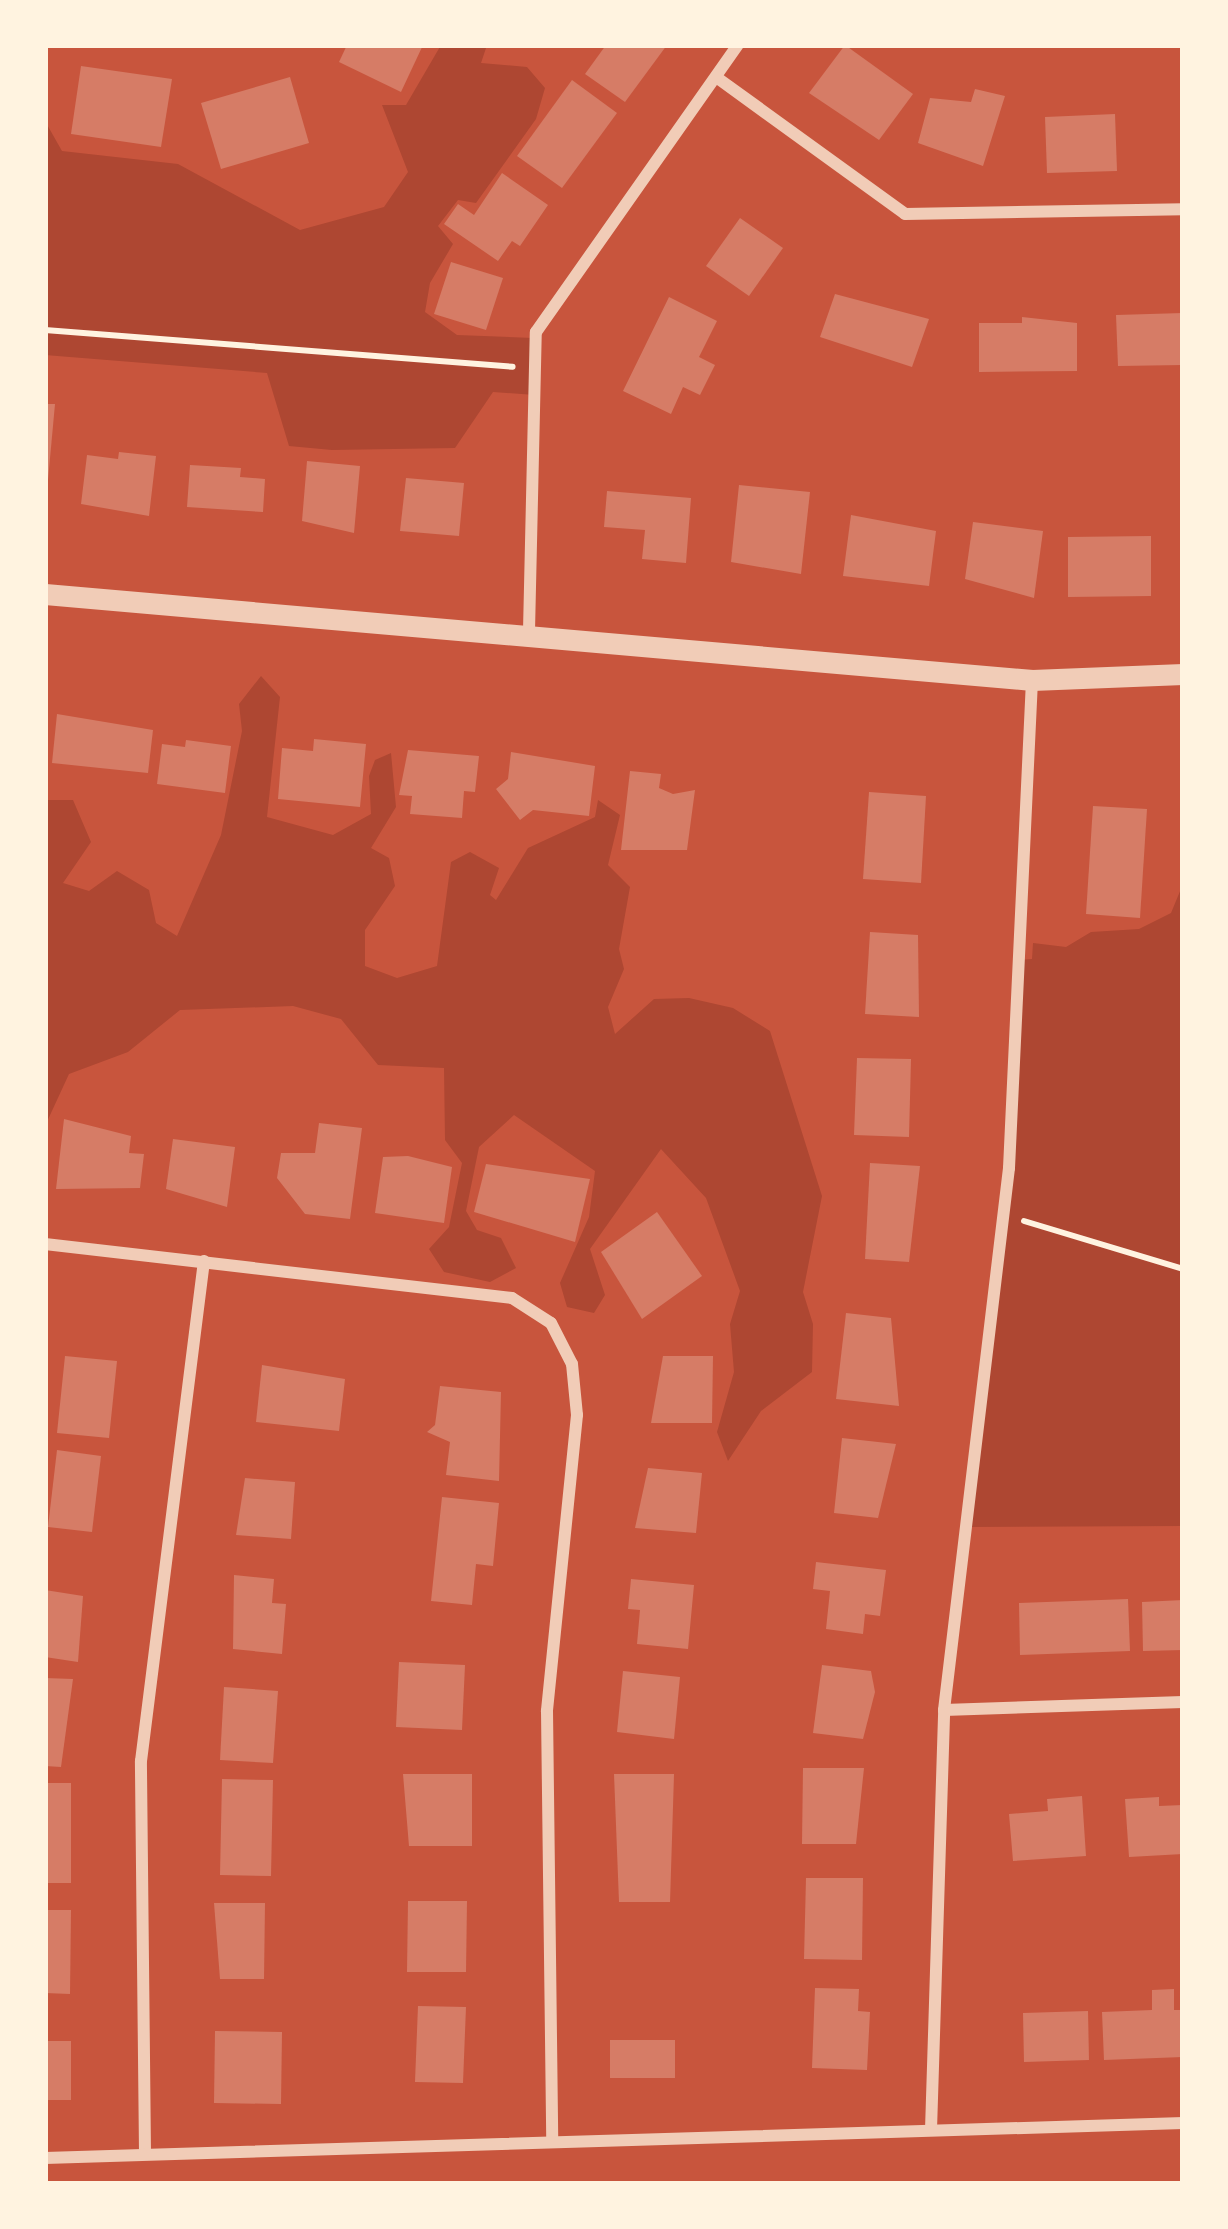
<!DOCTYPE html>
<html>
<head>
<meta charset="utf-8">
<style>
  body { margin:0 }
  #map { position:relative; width:1228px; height:2229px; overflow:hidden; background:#c8553d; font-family:"Alegreya Sans",sans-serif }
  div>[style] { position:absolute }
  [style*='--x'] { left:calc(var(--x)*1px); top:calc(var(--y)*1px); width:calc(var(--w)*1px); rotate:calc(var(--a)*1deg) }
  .green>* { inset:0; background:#ae4732 }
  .building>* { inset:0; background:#d67c66 }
  .path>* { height:6px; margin:-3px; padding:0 3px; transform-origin:3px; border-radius:3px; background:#fff3e0 }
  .minor>* { height:12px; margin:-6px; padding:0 6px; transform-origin:6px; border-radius:6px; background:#f1ccb7 }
  .tertiary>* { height:21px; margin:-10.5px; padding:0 10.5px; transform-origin:10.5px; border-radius:10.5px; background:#f1ccb7 }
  span { translate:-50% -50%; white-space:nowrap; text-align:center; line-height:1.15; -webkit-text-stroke:9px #fff3e0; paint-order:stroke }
  .frame { position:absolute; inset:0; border:48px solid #fff3e0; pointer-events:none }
</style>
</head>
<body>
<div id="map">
  <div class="green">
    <div style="clip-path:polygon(441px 45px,487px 45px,481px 63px,527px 67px,545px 88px,536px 119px,476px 203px,458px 200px,438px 226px,453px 244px,430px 283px,425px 312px,457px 335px,533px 338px,535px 395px,493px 392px,455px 448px,332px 450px,289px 446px,267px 373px,45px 355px,45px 121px,62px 151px,178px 164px,300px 230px,384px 207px,408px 172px,382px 105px,406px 105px)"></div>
    <div style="clip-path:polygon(261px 676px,280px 697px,267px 817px,333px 835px,371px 814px,369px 776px,375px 760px,391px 753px,396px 807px,371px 848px,389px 858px,395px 886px,365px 930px,365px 966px,397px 978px,437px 966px,451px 862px,470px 852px,499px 868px,490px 895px,496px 900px,528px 848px,595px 817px,598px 800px,620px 815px,608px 865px,630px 887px,619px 949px,624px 969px,608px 1007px,615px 1034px,654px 999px,689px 998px,733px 1008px,770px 1031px,822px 1196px,803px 1292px,813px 1324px,812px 1372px,761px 1411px,728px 1461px,717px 1432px,734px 1372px,730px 1324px,740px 1291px,706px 1198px,661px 1149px,590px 1249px,605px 1295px,594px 1313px,567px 1307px,560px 1283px,589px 1217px,595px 1171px,514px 1115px,479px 1147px,466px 1211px,477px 1230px,501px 1238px,516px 1268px,490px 1282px,444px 1272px,429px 1249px,449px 1227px,462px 1163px,445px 1140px,444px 1068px,378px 1065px,341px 1019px,293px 1006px,180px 1010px,128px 1052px,69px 1074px,45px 1126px,45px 800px,73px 800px,91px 842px,63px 883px,89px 891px,117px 871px,149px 890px,156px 923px,177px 936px,221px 835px,242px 731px,239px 704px)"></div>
    <div style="clip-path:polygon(1183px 884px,1183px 1526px,966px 1527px,1009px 1168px,1019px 960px,1032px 959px,1033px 943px,1066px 947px,1091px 932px,1139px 929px,1171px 913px)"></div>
  </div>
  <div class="building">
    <div style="clip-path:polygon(347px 45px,423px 45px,401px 92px,339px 62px)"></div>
    <div style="clip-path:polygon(606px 45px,667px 45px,625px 102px,585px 74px)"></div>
    <div style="clip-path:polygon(845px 45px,913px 94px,879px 140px,809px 93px)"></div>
    <div style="clip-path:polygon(81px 66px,172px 79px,161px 147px,71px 134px)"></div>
    <div style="clip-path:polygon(290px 77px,309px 143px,221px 169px,201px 103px)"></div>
    <div style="clip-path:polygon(572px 80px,617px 113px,562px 188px,517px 156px)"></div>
    <div style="clip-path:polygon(975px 89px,1005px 96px,983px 166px,918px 143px,930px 98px,971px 102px)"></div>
    <div style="clip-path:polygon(1115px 114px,1117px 171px,1047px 173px,1045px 117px)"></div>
    <div style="clip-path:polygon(502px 173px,548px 205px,520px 246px,512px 241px,498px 261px,444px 224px,458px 204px,474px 215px)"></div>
    <div style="clip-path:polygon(740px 218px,783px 248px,749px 296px,706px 266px)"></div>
    <div style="clip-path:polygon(451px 262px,503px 278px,486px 330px,434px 314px)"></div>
    <div style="clip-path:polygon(835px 294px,929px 319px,912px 367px,820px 337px)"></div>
    <div style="clip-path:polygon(669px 297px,717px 321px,699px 357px,715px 365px,700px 395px,683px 387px,671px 414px,623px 391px)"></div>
    <div style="clip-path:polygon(1183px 313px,1183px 365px,1118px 366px,1116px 315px)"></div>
    <div style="clip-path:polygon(1022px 317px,1077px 323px,1077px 371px,979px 372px,979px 323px,1022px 323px)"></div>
    <div style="clip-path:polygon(45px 404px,55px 404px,48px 480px,45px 480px)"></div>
    <div style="clip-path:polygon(119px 452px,156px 456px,149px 516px,81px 504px,87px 455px,118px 459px)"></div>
    <div style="clip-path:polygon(307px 461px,360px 466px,354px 533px,302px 521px)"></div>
    <div style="clip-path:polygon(190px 465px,241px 468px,240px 477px,265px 479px,263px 512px,187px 507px)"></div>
    <div style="clip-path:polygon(406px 478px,464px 483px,459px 536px,400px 531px)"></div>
    <div style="clip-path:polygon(739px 485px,810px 492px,801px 574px,731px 562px)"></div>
    <div style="clip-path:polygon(607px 491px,691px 498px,686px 563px,642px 559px,645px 530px,604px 527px)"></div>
    <div style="clip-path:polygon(851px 515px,936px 531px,929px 586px,843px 576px)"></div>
    <div style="clip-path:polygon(973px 522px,1043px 531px,1034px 598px,965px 579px)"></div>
    <div style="clip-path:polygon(1151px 536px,1151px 596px,1068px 597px,1068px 537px)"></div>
    <div style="clip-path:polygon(57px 714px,153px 730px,148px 773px,52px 763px)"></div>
    <div style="clip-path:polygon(314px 739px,366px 744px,360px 807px,278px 799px,282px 748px,313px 751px)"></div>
    <div style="clip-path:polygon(186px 740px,231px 746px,225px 793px,157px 784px,162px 744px,185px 747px)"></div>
    <div style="clip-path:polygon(408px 750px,479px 756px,475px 792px,464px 791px,462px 818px,410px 814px,412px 796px,399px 795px)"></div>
    <div style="clip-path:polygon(511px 752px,595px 766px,589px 816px,533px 810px,520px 820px,496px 789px,508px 779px)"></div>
    <div style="clip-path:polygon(630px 771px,661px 774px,659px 788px,673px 794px,695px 790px,687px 850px,621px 850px)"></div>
    <div style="clip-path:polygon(869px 792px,926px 796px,921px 883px,863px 879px)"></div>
    <div style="clip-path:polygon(1093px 806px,1147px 809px,1140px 918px,1086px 914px)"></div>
    <div style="clip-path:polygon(870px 932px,918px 935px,919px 1017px,865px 1014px)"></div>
    <div style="clip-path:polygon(857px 1058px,911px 1059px,909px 1137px,854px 1135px)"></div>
    <div style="clip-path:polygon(64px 1119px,131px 1136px,129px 1153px,144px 1154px,140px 1188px,56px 1189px)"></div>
    <div style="clip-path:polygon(319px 1123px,362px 1128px,350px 1219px,305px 1214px,277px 1178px,281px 1153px,315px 1153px)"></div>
    <div style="clip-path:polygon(173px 1139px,235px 1147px,227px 1207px,166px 1189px)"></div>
    <div style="clip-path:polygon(408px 1156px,452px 1167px,444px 1223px,375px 1213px,383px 1157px)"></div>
    <div style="clip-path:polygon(870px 1163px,920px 1166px,909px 1262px,865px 1259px)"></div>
    <div style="clip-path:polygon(486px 1164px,590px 1179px,575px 1242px,474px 1212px)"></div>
    <div style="clip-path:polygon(657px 1212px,702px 1276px,642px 1319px,601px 1252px)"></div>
    <div style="clip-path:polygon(846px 1313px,891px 1318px,899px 1406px,836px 1399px)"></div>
    <div style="clip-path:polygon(65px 1356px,117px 1361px,109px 1438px,57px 1433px)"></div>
    <div style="clip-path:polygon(663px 1356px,713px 1356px,712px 1423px,651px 1423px)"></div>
    <div style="clip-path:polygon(262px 1365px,345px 1379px,339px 1431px,256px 1422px)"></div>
    <div style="clip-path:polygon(440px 1386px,501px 1392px,499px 1481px,446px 1475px,450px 1442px,427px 1432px,435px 1425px)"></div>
    <div style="clip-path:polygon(842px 1438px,896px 1444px,878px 1518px,834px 1513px)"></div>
    <div style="clip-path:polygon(57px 1450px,101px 1456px,92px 1532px,48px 1527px)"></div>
    <div style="clip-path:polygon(648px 1468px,702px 1473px,696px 1533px,635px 1528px)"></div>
    <div style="clip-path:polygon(245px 1478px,295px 1482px,291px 1539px,236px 1535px)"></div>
    <div style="clip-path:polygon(442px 1497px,499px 1503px,493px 1566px,476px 1564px,472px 1605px,431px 1601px)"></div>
    <div style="clip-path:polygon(816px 1562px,886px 1570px,880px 1616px,865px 1614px,863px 1634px,826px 1629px,830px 1591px,813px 1589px)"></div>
    <div style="clip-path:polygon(234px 1575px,274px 1579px,272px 1603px,286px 1604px,282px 1654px,233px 1649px)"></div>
    <div style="clip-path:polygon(631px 1579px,694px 1585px,688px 1649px,637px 1644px,640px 1610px,628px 1609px)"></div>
    <div style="clip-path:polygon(45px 1590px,83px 1596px,78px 1662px,45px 1657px)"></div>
    <div style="clip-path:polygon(1128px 1599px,1130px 1651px,1020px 1655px,1019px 1603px)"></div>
    <div style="clip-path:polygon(1183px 1600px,1183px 1650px,1143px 1651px,1142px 1602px)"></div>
    <div style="clip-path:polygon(399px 1662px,465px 1665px,462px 1730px,396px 1727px)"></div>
    <div style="clip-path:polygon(822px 1665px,871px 1671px,875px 1692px,863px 1739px,813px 1733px)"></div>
    <div style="clip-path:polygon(623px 1671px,680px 1677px,674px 1739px,617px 1732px)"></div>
    <div style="clip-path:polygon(45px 1678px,73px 1679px,61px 1767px,45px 1766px)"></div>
    <div style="clip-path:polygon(224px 1687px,278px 1691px,273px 1763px,220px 1760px)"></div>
    <div style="clip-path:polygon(803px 1768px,864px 1768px,856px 1844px,802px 1844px)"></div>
    <div style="clip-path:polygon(403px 1774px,472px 1774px,472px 1846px,409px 1846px)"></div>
    <div style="clip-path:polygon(614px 1774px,674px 1774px,670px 1902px,619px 1902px)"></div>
    <div style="clip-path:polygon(222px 1779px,273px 1780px,271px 1876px,220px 1875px)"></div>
    <div style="clip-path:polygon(45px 1783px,71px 1783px,71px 1883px,45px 1883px)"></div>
    <div style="clip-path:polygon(1082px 1796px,1086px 1856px,1013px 1861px,1009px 1814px,1048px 1811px,1047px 1799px)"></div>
    <div style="clip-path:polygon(1159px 1797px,1159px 1806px,1183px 1805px,1183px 1854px,1129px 1857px,1125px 1799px)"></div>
    <div style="clip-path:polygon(806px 1878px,863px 1878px,862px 1960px,804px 1959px)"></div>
    <div style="clip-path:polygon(408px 1901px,467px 1901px,466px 1972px,407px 1972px)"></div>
    <div style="clip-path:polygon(214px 1903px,265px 1903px,264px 1979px,220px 1979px)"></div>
    <div style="clip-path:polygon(45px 1910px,71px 1910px,70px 1994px,45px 1993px)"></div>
    <div style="clip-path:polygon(815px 1988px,859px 1989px,858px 2011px,870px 2012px,867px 2070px,812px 2068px)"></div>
    <div style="clip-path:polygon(1174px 1989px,1174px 2010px,1183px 2010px,1183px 2057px,1104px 2060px,1102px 2012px,1152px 2010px,1152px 1990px)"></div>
    <div style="clip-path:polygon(418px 2006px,466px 2007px,463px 2083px,415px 2082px)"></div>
    <div style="clip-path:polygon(1088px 2011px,1089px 2060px,1024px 2062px,1023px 2013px)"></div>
    <div style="clip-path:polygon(215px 2031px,282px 2032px,281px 2104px,214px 2103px)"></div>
    <div style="clip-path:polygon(610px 2040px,675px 2040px,675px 2078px,610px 2078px)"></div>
    <div style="clip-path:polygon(45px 2041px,71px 2041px,71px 2100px,45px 2100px)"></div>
  </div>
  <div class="path">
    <div style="--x:45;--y:330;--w:469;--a:4.5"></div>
    <div style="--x:1024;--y:1221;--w:166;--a:16.8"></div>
  </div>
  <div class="minor">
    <div style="--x:716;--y:77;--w:233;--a:35.9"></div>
    <div style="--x:905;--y:214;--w:278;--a:-1"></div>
    <div style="--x:529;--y:631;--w:299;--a:-88.7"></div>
    <div style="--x:536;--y:332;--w:351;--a:-54.9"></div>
    <div style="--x:45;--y:1244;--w:470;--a:6.6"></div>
    <div style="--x:512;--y:1298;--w:46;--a:32.7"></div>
    <div style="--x:551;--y:1323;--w:46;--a:62.9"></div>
    <div style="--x:572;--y:1364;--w:51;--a:84.4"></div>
    <div style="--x:577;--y:1415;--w:298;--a:95.8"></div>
    <div style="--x:547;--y:1711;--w:430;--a:89.3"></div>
    <div style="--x:944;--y:1710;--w:239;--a:-1.9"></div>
    <div style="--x:931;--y:2130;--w:420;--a:-88.2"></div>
    <div style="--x:944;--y:1710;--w:546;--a:-83.16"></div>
    <div style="--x:1009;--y:1168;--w:489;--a:-87.3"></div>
    <div style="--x:145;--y:2153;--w:392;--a:-90.6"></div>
    <div style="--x:141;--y:1761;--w:504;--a:-82.82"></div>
    <div style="--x:45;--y:2158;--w:1139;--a:-1.76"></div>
  </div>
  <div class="tertiary">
    <div style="--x:45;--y:594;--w:991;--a:4.98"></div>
    <div style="--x:1032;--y:680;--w:151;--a:-2.3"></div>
  </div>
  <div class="frame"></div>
</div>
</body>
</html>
